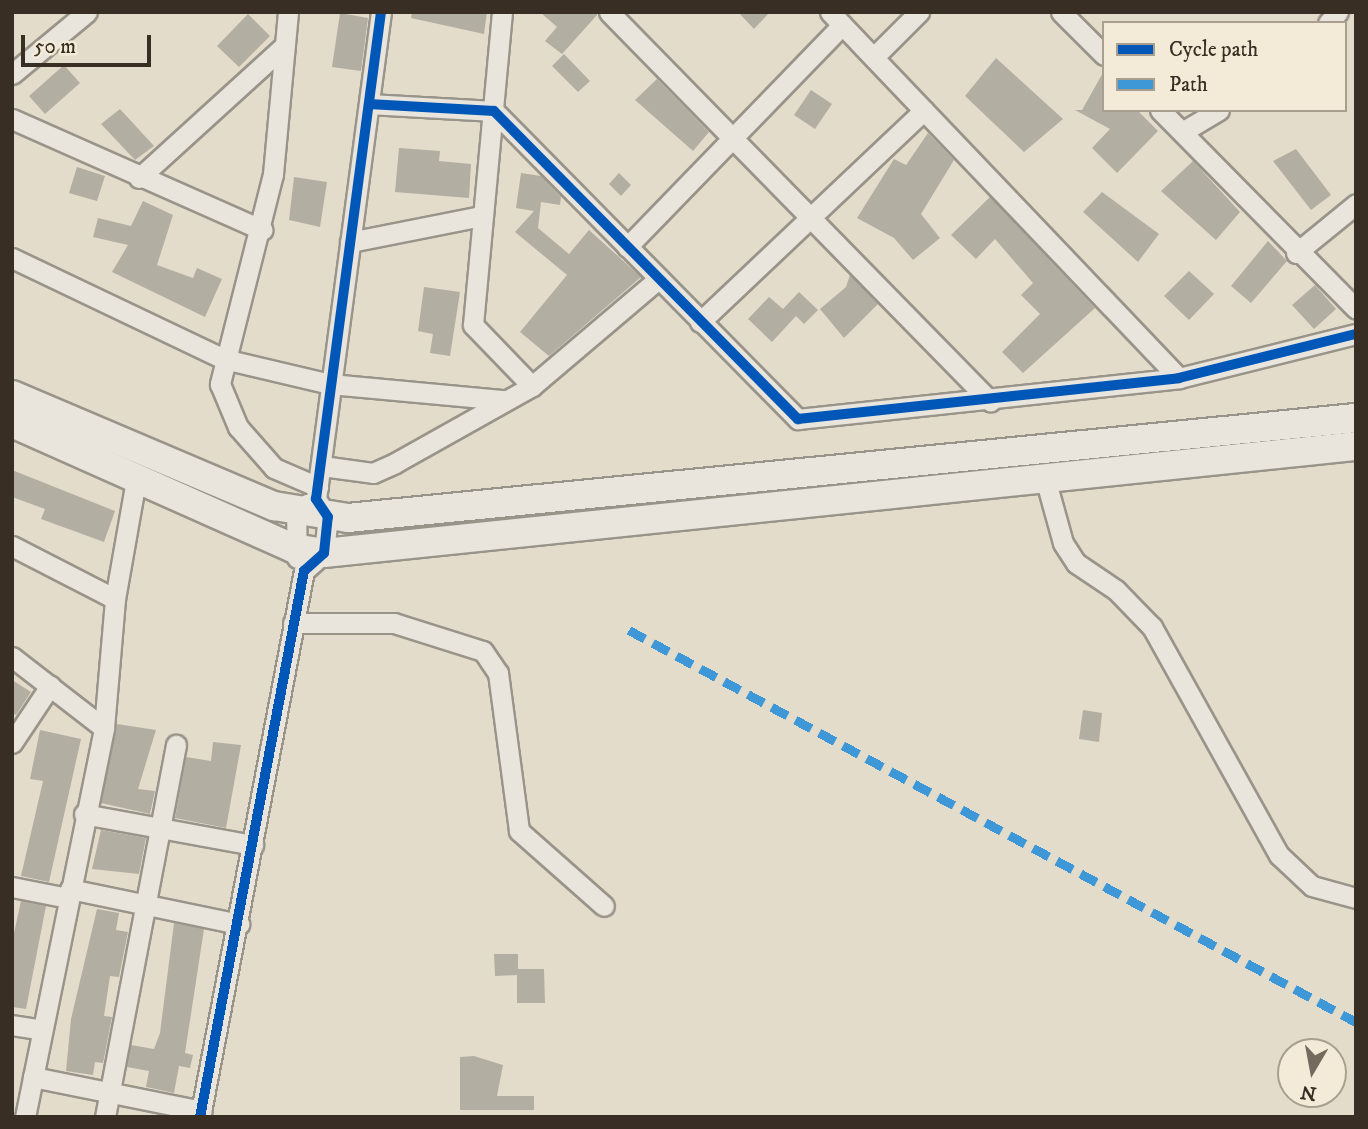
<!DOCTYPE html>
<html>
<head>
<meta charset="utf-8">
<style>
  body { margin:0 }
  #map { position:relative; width:1368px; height:1129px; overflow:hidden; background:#e3dccb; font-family:"IM FELL DW Pica",serif }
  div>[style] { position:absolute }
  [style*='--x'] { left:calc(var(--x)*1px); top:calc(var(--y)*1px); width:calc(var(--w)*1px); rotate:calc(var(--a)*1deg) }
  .building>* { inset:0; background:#b3aea2 }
  .roads { filter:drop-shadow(2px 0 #999489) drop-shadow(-2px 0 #999489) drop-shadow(0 2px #999489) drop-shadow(0 -2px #999489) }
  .minor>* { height:19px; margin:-9.5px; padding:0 9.5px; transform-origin:9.5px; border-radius:9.5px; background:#e9e5dd }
  .secondary>* { height:28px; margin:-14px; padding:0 14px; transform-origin:14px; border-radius:14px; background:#e9e5dd }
  .quiet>* { height:9px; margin-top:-4.5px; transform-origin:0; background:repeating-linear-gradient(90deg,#3e97d6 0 18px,transparent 0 27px) }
  .cycleway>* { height:10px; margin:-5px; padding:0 5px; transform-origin:5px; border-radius:5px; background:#0057b8 }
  span { translate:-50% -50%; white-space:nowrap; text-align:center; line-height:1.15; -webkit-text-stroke:5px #f3ebd7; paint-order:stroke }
  .frame { position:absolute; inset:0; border:14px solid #382e24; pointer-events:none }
  .legend { position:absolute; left:1102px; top:21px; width:245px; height:91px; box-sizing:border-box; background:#f3ebd7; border:2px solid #a89f8f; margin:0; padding:9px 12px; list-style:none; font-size:21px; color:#382e24 }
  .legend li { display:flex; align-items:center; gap:14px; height:35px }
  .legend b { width:35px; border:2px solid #a89f8f }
  .north { position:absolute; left:1277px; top:1038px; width:70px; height:70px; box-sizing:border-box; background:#f3ebd7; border:2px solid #a89f8f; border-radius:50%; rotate:190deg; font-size:19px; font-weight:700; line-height:28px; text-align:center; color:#382e24 }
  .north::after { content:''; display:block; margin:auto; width:24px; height:32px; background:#746b5e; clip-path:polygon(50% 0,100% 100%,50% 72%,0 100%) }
  .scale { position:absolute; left:21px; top:35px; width:130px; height:32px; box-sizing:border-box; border:4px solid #382e24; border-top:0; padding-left:9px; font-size:21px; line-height:24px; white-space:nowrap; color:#382e24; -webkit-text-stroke:5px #f3ebd7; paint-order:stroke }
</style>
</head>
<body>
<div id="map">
  <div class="building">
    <div style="clip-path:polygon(412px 12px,487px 12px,484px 34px,411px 18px)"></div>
    <div style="clip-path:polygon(540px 12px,597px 12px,597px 15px,562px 54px,545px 41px,557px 27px)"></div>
    <div style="clip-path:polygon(738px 12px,770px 12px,754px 29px)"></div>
    <div style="clip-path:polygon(340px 13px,368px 18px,361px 71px,332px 67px)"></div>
    <div style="clip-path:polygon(248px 14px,270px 36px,239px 67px,217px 46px)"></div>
    <div style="clip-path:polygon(564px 54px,590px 81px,578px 92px,552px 66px)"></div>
    <div style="clip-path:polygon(996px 58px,1063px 119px,1024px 152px,965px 96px)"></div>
    <div style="clip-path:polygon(64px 65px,80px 83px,45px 114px,29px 96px)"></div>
    <div style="clip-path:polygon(1104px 71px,1104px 110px,1137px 110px,1158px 131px,1117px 173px,1092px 148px,1110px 129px,1075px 110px,1082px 110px)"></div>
    <div style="clip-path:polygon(657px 79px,709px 132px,693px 151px,635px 100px)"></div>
    <div style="clip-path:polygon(811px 90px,832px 104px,815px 129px,794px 115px)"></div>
    <div style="clip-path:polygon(120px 109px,154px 146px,135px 160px,101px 124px)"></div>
    <div style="clip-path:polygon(928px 133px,954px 160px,921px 214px,940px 238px,913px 260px,894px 238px,857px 218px,894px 159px,906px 165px)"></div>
    <div style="clip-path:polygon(399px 148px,440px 151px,439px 161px,471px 164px,469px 198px,395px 192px)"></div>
    <div style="clip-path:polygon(1296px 149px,1331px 195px,1311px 210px,1273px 161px)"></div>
    <div style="clip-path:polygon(1193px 161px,1240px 212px,1216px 240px,1161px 191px)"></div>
    <div style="clip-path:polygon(77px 167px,105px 176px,97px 201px,69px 193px)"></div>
    <div style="clip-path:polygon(521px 173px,541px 176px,561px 197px,560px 205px,541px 202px,538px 228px,569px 254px,589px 230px,641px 277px,549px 356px,520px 332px,567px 275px,515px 232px,534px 211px,516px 208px)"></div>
    <div style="clip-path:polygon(619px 173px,631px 185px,621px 196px,609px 184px)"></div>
    <div style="clip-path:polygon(294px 177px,327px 182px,320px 227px,289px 220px)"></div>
    <div style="clip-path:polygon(1102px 192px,1159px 234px,1138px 262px,1083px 212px)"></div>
    <div style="clip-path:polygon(990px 197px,1095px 308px,1023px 373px,1002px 352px,1040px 314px,1021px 295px,1033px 283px,995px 239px,976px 259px,951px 235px)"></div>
    <div style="clip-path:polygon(143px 201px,173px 215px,157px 265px,193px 278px,197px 268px,222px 279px,205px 317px,112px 272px,128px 245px,93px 237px,98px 218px,131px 226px)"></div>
    <div style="clip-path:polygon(1268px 241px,1287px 261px,1251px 303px,1231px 286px)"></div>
    <div style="clip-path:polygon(1189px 271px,1214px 294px,1189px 320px,1164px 296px)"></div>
    <div style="clip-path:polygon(850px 275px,878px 304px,844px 338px,820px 309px,846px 287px)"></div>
    <div style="clip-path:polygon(1315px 285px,1336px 309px,1314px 329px,1292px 305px)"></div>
    <div style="clip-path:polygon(424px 287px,460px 292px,450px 356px,430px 353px,433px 334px,418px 331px)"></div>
    <div style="clip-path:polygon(799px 292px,818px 310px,804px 324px,796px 316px,772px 342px,748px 319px,769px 297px,783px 309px)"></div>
    <div style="clip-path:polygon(12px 470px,115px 511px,104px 542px,41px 519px,45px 509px,12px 497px)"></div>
    <div style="clip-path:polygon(12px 680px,31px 692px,16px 715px,12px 713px)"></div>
    <div style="clip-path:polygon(1083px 710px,1102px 713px,1099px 742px,1079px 739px)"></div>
    <div style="clip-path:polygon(117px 724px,156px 730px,138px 789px,155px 791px,150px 814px,101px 803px)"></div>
    <div style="clip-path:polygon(40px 730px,81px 739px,49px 882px,21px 876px,43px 781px,30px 779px)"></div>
    <div style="clip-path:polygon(213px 742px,241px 745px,226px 828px,175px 818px,186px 757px,211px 761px)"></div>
    <div style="clip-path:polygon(101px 830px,146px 838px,139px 874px,92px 869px)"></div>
    <div style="clip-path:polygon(21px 901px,46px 906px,26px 1009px,12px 1007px,12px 942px)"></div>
    <div style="clip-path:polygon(97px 909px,119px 913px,116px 930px,128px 932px,119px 977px,110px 976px,104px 1016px,112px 1017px,103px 1063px,95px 1062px,93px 1075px,66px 1071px,71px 1019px)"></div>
    <div style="clip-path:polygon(174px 923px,204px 929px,185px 1053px,193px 1055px,190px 1068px,179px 1066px,174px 1093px,146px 1087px,149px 1071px,127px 1067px,131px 1045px,154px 1049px,160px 1033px)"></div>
    <div style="clip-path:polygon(494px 954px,518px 954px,518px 969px,544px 969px,545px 1003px,517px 1003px,517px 975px,495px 976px)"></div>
    <div style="clip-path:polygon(474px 1056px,503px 1065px,497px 1096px,534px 1096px,534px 1110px,460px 1110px,460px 1057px)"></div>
  </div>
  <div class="roads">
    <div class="minor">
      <div style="--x:288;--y:12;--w:163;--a:95.3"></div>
      <div style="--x:273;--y:174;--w:217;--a:104.2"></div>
      <div style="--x:220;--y:384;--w:47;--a:67.3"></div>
      <div style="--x:238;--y:427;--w:55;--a:48.7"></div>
      <div style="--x:274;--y:468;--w:48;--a:23.4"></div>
      <div style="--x:502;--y:12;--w:314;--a:95.3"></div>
      <div style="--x:473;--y:325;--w:85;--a:46"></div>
      <div style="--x:609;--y:12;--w:545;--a:45.6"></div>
      <div style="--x:830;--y:12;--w:506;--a:46.36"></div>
      <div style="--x:1061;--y:12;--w:61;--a:45"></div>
      <div style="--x:1328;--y:23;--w:15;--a:-48"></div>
      <div style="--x:874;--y:57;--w:64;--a:-45"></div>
      <div style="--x:12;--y:74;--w:97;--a:-39.6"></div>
      <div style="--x:369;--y:104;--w:125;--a:3.2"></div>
      <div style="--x:494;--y:111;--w:433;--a:45.4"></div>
      <div style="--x:798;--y:419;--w:383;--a:-6.1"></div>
      <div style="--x:1179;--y:378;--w:182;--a:-14"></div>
      <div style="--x:1160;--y:110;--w:279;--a:45.4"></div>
      <div style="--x:12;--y:119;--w:274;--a:23.9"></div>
      <div style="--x:1182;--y:132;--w:43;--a:-30.7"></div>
      <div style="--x:139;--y:178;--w:197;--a:-42.3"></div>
      <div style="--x:350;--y:242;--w:134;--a:-11.2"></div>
      <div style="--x:627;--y:247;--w:309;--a:-45.9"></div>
      <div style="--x:1296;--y:253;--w:77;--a:-39.2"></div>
      <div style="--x:12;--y:258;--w:235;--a:25.5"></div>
      <div style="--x:224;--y:359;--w:109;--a:13.3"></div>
      <div style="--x:330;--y:384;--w:175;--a:5.3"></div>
      <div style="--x:700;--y:322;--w:308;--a:-43.4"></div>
      <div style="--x:322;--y:466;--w:51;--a:7.8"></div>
      <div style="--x:373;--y:473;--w:24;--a:-24"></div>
      <div style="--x:395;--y:463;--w:157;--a:-29.3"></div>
      <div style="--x:532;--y:386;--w:165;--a:-40.3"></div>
      <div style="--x:1045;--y:478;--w:67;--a:74.5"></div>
      <div style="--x:1063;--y:543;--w:24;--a:57"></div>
      <div style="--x:1076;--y:563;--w:48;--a:34"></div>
      <div style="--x:1116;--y:590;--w:52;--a:45.8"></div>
      <div style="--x:1152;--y:627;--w:261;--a:60.9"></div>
      <div style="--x:1279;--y:855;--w:45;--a:43.2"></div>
      <div style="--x:1312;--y:886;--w:46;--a:15.3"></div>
      <div style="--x:12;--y:546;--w:116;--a:27.2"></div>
      <div style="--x:297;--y:558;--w:46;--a:-91.2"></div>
      <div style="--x:296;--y:512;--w:14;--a:-36"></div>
      <div style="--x:293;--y:623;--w:101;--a:0"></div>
      <div style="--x:394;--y:623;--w:93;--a:17.5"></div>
      <div style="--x:483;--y:651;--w:27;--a:56"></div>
      <div style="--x:498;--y:673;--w:159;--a:82.4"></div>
      <div style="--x:519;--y:831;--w:113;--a:41.4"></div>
      <div style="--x:12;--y:657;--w:116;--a:37.7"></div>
      <div style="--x:12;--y:743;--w:69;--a:-56.3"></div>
      <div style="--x:84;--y:814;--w:172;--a:10.4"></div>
      <div style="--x:12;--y:887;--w:57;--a:11.1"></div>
      <div style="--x:70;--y:889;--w:173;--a:11.7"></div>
      <div style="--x:12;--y:1025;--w:30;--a:9"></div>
      <div style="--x:33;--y:1077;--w:172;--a:11.4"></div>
      <div style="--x:25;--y:1117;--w:397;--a:-78.5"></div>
      <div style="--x:104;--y:728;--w:129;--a:-85.1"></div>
      <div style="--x:115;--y:599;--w:121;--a:-80"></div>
      <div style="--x:105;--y:1117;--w:379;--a:-79.2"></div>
      <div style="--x:200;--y:1117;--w:556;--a:-79.22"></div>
      <div style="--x:304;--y:571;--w:27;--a:-42"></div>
      <div style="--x:324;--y:553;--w:36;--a:-84"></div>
      <div style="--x:328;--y:517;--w:22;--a:-124"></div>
      <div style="--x:316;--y:499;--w:491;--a:-82.4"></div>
    </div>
    <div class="secondary">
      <div style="--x:12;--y:395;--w:285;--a:23"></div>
      <div style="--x:274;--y:506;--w:75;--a:9.2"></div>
      <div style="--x:348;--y:518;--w:1013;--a:-5.67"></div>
      <div style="--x:12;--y:423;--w:308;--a:24"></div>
      <div style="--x:293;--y:548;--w:31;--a:9"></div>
      <div style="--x:324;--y:553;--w:1038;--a:-5.92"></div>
    </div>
  </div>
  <div class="quiet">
    <div style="--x:629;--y:630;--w:826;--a:28.33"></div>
  </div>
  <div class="cycleway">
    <div style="--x:369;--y:104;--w:125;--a:3.2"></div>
    <div style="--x:494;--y:111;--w:433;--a:45.4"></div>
    <div style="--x:798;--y:419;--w:383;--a:-6.1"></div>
    <div style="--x:1179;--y:378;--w:182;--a:-14"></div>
    <div style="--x:200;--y:1117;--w:556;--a:-79.22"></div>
    <div style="--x:304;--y:571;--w:27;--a:-42"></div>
    <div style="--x:324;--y:553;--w:36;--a:-84"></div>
    <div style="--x:328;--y:517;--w:22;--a:-124"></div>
    <div style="--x:316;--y:499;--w:491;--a:-82.4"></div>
  </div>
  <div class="frame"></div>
  <ul class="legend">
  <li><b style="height:9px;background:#0057b8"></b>Cycle path</li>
  <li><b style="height:9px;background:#3e97d6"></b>Path</li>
  </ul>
  <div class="north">N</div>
  <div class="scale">50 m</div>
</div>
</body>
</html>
